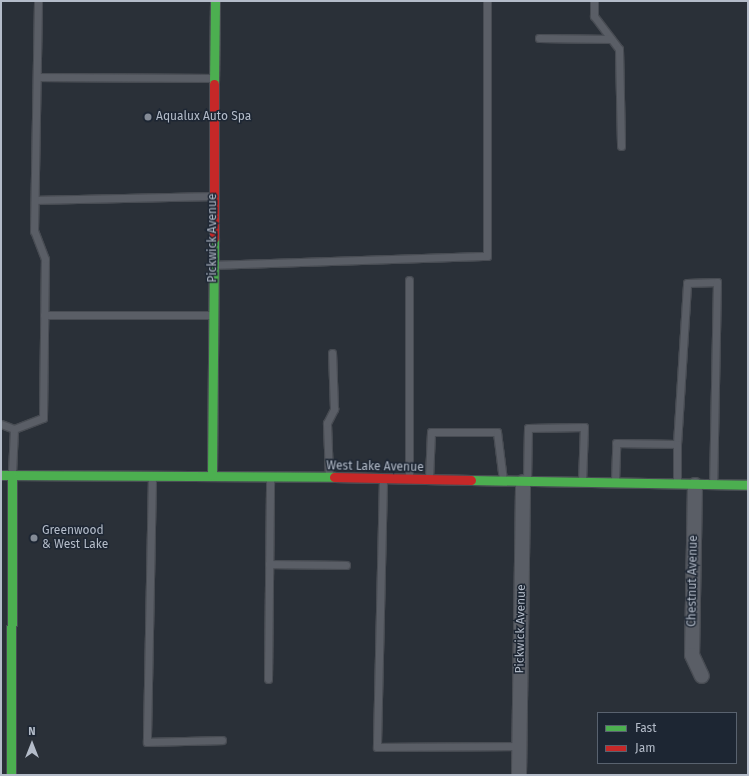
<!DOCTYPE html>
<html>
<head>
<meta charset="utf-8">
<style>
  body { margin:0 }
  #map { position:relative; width:749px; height:776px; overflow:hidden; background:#2a3038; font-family:"Fira Sans",sans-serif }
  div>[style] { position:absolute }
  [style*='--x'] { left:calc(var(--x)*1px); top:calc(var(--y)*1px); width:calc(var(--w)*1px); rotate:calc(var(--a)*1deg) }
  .roads { filter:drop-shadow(1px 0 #484c53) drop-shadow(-1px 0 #484c53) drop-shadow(0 1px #484c53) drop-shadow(0 -1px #484c53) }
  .lane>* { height:7px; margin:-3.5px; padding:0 3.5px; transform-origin:3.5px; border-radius:3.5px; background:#5a5e66 }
  .street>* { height:14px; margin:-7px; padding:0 7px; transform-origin:7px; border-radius:7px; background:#5a5e66 }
  .fast>* { height:9px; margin:-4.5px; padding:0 4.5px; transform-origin:4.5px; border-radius:4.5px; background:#4caf50 }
  .jam>* { height:9px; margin:-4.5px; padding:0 4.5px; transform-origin:4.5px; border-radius:4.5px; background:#c62828 }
  .dots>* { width:11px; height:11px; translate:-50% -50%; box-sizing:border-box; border:2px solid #1d2633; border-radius:50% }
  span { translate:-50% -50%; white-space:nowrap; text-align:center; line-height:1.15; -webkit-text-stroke:3px #1d2633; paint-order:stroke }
  .poi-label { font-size:12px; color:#b4bcc9 }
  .left { translate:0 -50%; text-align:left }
  .street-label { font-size:12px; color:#b4bcc9 }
  .frame { position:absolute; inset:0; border:2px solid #b4bcc9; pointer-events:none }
  .legend { position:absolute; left:597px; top:712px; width:140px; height:52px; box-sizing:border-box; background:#1d2633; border:1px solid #59626f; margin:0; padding:5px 7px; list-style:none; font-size:12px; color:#b4bcc9 }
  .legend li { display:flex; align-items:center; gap:8px; height:20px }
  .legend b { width:20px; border:1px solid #59626f }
  .north { position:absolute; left:12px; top:724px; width:40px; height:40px; -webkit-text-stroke:3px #1d2633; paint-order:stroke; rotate:0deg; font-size:11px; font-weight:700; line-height:16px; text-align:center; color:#b4bcc9 }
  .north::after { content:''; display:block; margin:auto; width:14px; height:18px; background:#b4bcc9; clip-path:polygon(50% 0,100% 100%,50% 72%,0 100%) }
</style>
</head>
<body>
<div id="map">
  <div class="roads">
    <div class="lane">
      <div style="--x:594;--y:1;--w:15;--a:90"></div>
      <div style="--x:594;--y:16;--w:41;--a:52.9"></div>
      <div style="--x:619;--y:49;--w:97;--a:88.8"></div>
      <div style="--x:539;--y:38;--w:72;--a:0.8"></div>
      <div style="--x:37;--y:77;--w:177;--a:0.3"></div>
      <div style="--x:35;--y:200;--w:177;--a:-1.3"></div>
      <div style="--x:213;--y:265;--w:274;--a:-1.9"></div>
      <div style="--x:487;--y:256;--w:255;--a:-90"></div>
      <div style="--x:409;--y:280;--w:198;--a:90"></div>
      <div style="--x:44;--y:315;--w:169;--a:0"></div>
      <div style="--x:1;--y:424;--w:14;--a:21"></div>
      <div style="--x:14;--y:429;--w:44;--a:92.6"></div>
      <div style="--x:14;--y:429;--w:31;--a:-21"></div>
      <div style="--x:43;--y:418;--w:159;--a:-89.3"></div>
      <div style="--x:45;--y:259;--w:30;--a:-111"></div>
      <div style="--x:34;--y:231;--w:230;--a:-89"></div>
      <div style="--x:677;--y:444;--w:161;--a:-86.4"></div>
      <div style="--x:687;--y:283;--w:30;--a:-2"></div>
      <div style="--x:717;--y:282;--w:202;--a:91.1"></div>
      <div style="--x:152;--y:476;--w:266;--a:91.1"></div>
      <div style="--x:147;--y:742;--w:75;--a:-1.5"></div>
      <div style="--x:329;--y:476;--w:53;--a:-92.2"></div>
      <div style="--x:327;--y:423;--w:16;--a:-63"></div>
      <div style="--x:334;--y:409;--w:56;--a:-92"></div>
      <div style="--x:429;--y:478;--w:46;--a:-87.5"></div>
      <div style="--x:431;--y:432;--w:66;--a:0"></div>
      <div style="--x:497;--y:432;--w:48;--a:82.9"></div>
      <div style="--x:383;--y:479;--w:268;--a:91.3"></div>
      <div style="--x:377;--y:747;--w:142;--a:-0.4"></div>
      <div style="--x:527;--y:480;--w:52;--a:-88.9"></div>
      <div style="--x:528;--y:428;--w:56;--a:-1"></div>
      <div style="--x:584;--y:427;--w:54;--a:92.1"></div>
      <div style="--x:615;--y:481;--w:38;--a:-88"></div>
      <div style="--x:616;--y:443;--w:61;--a:0.9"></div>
      <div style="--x:677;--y:444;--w:38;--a:90"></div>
      <div style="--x:269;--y:564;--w:77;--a:0.7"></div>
      <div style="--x:268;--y:679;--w:202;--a:-89.4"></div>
    </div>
    <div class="street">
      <div style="--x:695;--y:485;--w:170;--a:91"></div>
      <div style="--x:692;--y:655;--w:23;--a:65"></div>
      <div style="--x:519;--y:775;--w:293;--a:-89.2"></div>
    </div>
    <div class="fast">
      <div style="--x:214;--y:84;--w:83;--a:-89.3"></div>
      <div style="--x:1;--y:475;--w:333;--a:0.3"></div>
      <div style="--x:212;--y:475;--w:237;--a:-89.5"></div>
      <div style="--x:471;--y:480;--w:277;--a:1"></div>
      <div style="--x:11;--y:775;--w:299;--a:-89.8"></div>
    </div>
    <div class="jam">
      <div style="--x:214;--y:238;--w:154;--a:-90"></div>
      <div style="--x:334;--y:477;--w:137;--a:1.3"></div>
    </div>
  </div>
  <div class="dots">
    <div style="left:148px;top:117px;background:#848b96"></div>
    <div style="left:34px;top:538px;background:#848b96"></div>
  </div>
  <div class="poi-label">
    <span class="left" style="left:156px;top:117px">Aqualux Auto Spa</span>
    <span class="left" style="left:42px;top:538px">Greenwood<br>&amp; West Lake</span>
  </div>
  <div class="street-label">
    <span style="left:213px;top:238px;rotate:-90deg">Pickwick Avenue</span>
    <span style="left:375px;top:467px;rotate:1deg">West Lake Avenue</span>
    <span style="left:693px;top:581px;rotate:-89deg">Chestnut Avenue</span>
    <span style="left:521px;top:629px;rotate:-89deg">Pickwick Avenue</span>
  </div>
  <div class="frame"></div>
  <ul class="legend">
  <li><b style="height:5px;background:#4caf50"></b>Fast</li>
  <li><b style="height:5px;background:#c62828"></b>Jam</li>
  </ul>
  <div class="north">N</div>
</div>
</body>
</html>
